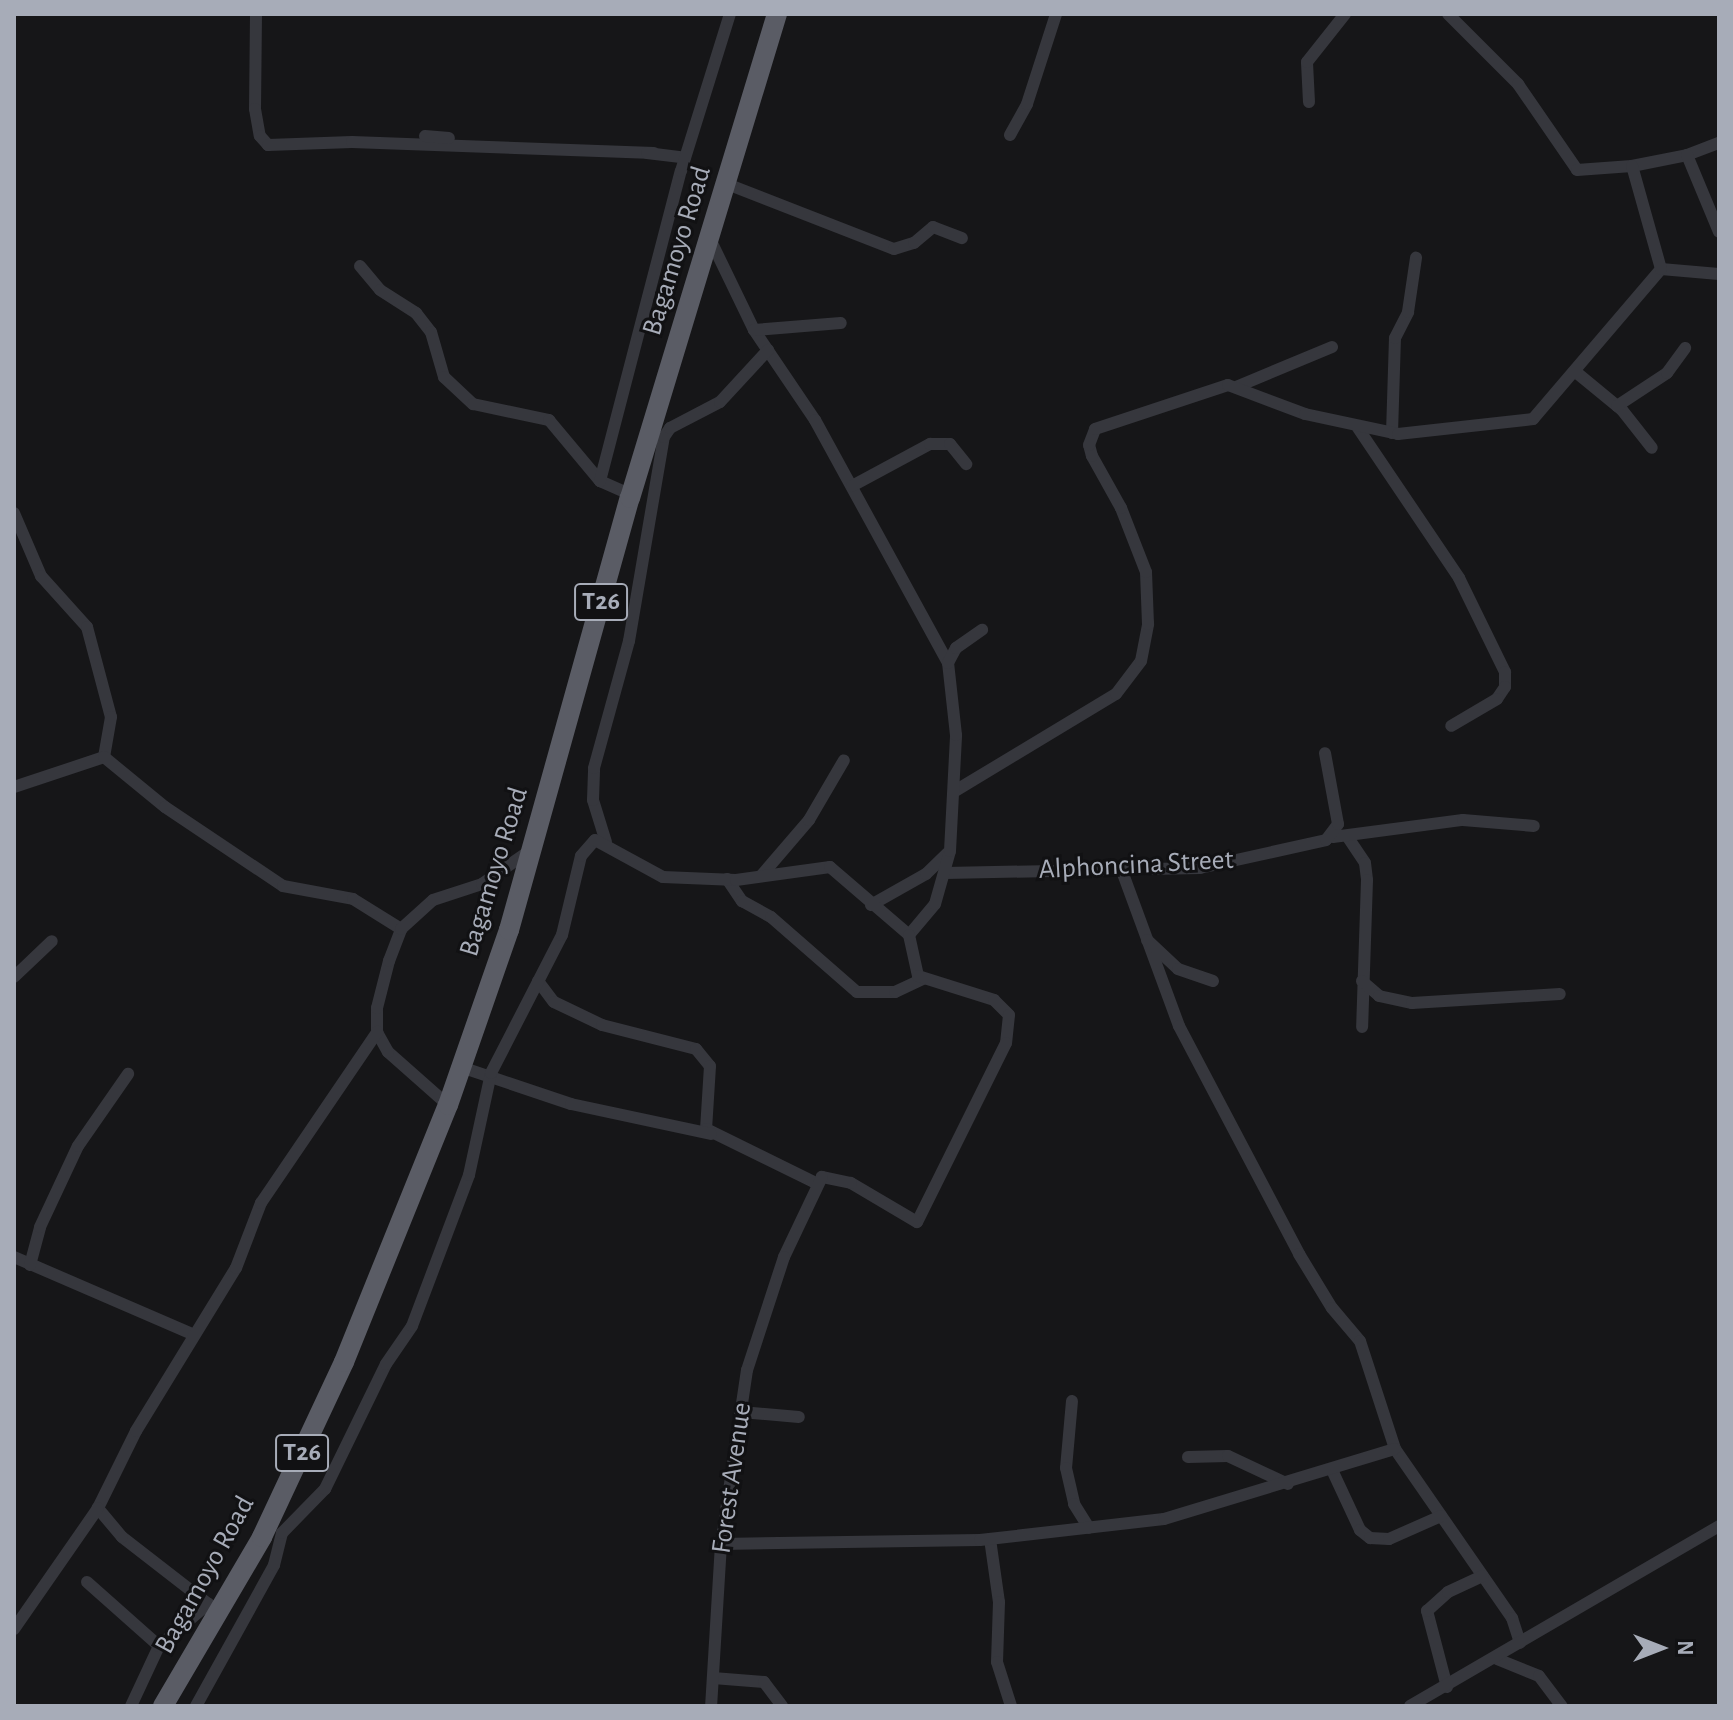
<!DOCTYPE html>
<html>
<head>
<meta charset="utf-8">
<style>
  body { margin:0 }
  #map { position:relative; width:1733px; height:1720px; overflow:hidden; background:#161618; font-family:"Alegreya Sans",sans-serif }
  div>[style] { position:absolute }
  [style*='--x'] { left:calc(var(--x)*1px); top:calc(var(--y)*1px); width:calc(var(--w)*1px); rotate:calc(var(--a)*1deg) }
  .minor>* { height:12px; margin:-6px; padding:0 6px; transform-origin:6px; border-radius:6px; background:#36373d }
  .trunk>* { height:20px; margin:-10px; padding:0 10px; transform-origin:10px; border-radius:10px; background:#5a5c65 }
  span { translate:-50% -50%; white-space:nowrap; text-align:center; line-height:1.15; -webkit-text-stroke:6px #111113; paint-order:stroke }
  .shield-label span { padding:2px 6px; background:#111113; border:2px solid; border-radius:6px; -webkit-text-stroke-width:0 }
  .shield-label { font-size:26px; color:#a7acb8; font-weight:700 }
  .street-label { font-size:28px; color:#a7acb8 }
  .frame { position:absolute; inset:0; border:16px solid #a7acb8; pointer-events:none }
  .north { position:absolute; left:1621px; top:1608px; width:80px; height:80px; -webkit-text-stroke:6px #111113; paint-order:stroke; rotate:90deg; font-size:22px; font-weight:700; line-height:32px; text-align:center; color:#a7acb8 }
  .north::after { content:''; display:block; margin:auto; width:28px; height:36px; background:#a7acb8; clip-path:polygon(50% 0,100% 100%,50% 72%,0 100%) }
</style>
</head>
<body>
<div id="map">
  <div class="minor">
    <div style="--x:256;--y:14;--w:95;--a:90.6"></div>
    <div style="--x:255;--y:109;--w:27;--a:80"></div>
    <div style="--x:260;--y:136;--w:12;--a:48"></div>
    <div style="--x:268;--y:145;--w:84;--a:-2"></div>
    <div style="--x:352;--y:142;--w:302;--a:2.1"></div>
    <div style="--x:1448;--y:14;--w:99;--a:45"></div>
    <div style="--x:1518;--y:84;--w:104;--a:55.5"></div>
    <div style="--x:1577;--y:170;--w:55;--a:-4.2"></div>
    <div style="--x:1632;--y:166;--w:56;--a:-11.3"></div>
    <div style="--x:1687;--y:155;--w:34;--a:-21"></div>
    <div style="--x:1309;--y:102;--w:40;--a:-92.9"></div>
    <div style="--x:1307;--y:62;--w:61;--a:-51.6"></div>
    <div style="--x:1010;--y:135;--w:35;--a:-61"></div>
    <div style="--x:1027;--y:104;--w:95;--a:-72.1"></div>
    <div style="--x:425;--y:136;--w:24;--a:5"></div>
    <div style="--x:647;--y:153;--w:38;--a:7"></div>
    <div style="--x:1687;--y:155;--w:83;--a:67.4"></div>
    <div style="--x:727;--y:184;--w:179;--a:21.3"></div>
    <div style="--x:894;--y:249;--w:21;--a:-17"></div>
    <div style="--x:914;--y:243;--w:25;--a:-40"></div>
    <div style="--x:933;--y:227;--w:31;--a:21"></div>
    <div style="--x:711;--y:241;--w:99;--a:64.2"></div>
    <div style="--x:754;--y:330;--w:109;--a:55.9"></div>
    <div style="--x:815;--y:420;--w:277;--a:61.3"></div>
    <div style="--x:360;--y:266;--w:31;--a:50"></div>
    <div style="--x:380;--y:290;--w:43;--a:32.6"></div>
    <div style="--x:416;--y:313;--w:24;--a:52"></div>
    <div style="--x:431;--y:332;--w:47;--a:73.9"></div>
    <div style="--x:444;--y:377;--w:40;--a:43"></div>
    <div style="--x:473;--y:404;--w:78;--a:11.9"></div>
    <div style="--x:549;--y:420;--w:80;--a:50.1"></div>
    <div style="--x:600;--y:481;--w:34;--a:24"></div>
    <div style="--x:1661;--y:269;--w:58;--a:4.9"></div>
    <div style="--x:754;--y:330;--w:87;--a:-4.6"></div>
    <div style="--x:1577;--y:373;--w:58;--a:39.4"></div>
    <div style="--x:1622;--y:410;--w:48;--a:51.7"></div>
    <div style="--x:1236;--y:387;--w:104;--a:-22.6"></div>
    <div style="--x:1617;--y:406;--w:60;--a:-33.4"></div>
    <div style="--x:1667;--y:373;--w:31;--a:-54"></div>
    <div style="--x:1358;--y:428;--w:181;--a:56"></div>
    <div style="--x:1459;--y:578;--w:105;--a:63.9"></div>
    <div style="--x:1505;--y:672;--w:15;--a:90"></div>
    <div style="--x:1505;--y:687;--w:14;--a:124"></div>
    <div style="--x:1497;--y:699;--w:53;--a:149.6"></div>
    <div style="--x:1392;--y:433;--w:95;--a:-88.2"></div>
    <div style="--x:1395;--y:338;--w:29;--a:-63"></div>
    <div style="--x:1408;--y:312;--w:55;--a:-81.6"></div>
    <div style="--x:600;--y:481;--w:320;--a:-75.4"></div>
    <div style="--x:681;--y:171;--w:164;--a:-72.7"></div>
    <div style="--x:852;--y:486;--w:89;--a:-28.3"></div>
    <div style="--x:930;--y:444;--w:20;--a:0"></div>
    <div style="--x:950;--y:444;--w:26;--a:51"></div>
    <div style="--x:14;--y:513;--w:69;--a:66.8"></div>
    <div style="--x:41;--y:576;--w:69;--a:48"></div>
    <div style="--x:87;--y:627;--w:93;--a:75.1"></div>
    <div style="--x:111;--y:717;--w:41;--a:99.9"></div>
    <div style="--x:14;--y:787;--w:95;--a:-18.4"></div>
    <div style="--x:104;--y:757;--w:79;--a:39.3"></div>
    <div style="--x:165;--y:807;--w:142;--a:33.8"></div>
    <div style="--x:283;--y:886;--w:71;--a:10.5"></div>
    <div style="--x:353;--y:899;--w:57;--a:32"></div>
    <div style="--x:955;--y:791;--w:188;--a:-31.1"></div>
    <div style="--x:1116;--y:694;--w:41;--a:-52.9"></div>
    <div style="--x:1141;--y:661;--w:38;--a:-79"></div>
    <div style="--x:1148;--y:624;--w:52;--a:-92.2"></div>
    <div style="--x:1146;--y:572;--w:69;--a:-111.3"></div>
    <div style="--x:1121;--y:508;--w:60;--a:-119.1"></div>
    <div style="--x:1092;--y:456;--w:11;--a:-105"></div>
    <div style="--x:1089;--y:445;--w:17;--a:-69"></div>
    <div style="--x:1095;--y:429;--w:140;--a:-18.3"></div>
    <div style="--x:1228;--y:385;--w:82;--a:20.6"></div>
    <div style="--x:1305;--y:414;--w:95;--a:12.1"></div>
    <div style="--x:1398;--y:434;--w:136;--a:-6.3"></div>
    <div style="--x:1533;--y:419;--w:197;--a:-49.5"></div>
    <div style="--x:1661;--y:269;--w:107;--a:-105.7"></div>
    <div style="--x:1347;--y:836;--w:32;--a:56"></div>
    <div style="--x:1365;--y:863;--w:17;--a:83"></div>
    <div style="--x:1367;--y:880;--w:147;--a:91.9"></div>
    <div style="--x:1333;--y:837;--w:131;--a:-7.5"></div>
    <div style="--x:1463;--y:820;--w:71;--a:4.8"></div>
    <div style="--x:606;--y:842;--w:44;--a:-107.2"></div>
    <div style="--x:593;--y:800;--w:32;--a:-88"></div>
    <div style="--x:594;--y:768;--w:132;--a:-74.6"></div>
    <div style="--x:629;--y:641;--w:207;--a:-80.3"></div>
    <div style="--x:664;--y:437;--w:11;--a:-56"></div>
    <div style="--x:670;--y:428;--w:56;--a:-27.5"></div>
    <div style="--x:720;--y:402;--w:71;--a:-47.3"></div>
    <div style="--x:1122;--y:871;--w:165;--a:69.8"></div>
    <div style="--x:1179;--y:1026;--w:258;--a:62.2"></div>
    <div style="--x:1299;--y:1254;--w:63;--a:58.6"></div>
    <div style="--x:1332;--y:1308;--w:43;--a:49.7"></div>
    <div style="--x:1360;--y:1341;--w:114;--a:72"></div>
    <div style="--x:1395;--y:1449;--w:206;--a:55.3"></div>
    <div style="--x:1512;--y:1618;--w:26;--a:72"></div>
    <div style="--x:945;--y:873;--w:255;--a:-1.1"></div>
    <div style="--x:1200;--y:868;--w:129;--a:-12.5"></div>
    <div style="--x:1326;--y:840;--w:20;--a:-53"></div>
    <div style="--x:1338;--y:824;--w:72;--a:-100.4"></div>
    <div style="--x:761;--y:876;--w:74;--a:-49.4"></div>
    <div style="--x:809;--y:820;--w:69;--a:-59.7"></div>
    <div style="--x:727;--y:879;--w:27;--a:56"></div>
    <div style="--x:742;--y:901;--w:33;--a:29"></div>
    <div style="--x:771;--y:917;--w:114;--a:41.1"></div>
    <div style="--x:857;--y:992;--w:38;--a:0"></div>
    <div style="--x:895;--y:992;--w:31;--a:-25"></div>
    <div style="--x:871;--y:905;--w:63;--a:-29.4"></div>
    <div style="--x:926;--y:874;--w:30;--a:-44"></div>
    <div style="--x:909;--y:935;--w:40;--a:-50"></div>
    <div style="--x:935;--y:904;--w:55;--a:-74.2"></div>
    <div style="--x:950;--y:851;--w:116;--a:-87"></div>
    <div style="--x:956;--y:735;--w:72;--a:-96.3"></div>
    <div style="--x:948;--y:663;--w:17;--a:-62"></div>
    <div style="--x:956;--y:648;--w:32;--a:-35"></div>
    <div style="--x:1147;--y:940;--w:42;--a:43.1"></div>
    <div style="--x:1178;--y:969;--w:37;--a:19"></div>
    <div style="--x:14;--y:977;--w:52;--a:-43.5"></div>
    <div style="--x:538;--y:981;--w:26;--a:53"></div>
    <div style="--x:554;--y:1002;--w:53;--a:25.6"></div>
    <div style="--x:602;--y:1025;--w:97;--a:14.3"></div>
    <div style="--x:696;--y:1049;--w:22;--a:51"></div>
    <div style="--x:710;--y:1066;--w:63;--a:93.6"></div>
    <div style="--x:706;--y:1129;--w:125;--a:26.2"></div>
    <div style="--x:1362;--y:981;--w:23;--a:41"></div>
    <div style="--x:1379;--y:996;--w:34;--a:12"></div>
    <div style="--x:1412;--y:1003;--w:148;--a:-3.5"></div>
    <div style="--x:461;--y:1067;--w:116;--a:18.6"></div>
    <div style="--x:571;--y:1104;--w:143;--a:12.1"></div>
    <div style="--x:448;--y:1105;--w:80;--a:-138.5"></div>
    <div style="--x:388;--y:1052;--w:23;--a:-119"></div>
    <div style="--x:377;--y:1032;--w:24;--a:-90"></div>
    <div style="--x:377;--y:1008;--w:49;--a:-75.7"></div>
    <div style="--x:389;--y:961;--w:34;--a:-69"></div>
    <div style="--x:401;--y:929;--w:43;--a:-42.2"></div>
    <div style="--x:433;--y:900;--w:52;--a:-18.1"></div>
    <div style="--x:482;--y:884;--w:60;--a:-34.8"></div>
    <div style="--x:14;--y:1257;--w:196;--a:23.4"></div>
    <div style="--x:30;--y:1265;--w:39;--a:-75"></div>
    <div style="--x:40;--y:1227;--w:89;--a:-64.9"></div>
    <div style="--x:78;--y:1146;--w:88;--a:-55.2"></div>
    <div style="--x:1072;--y:1401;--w:67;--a:95.1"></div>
    <div style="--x:1066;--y:1468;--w:37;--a:77"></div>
    <div style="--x:1074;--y:1504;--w:28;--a:58"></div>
    <div style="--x:741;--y:1412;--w:58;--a:4.9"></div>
    <div style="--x:1188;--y:1457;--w:40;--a:-1.4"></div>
    <div style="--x:1228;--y:1456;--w:66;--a:25"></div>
    <div style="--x:1333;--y:1472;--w:64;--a:65"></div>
    <div style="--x:1360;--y:1530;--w:13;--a:39"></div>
    <div style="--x:1370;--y:1538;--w:19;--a:3"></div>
    <div style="--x:1389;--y:1539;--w:57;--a:-23.9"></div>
    <div style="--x:990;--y:1539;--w:64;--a:81.9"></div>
    <div style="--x:999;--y:1602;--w:60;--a:91.9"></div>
    <div style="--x:997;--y:1662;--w:46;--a:72.3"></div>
    <div style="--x:721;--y:1544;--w:259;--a:-0.9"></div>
    <div style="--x:980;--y:1540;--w:185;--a:-6.5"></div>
    <div style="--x:1164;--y:1519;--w:241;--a:-16.9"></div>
    <div style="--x:87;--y:1582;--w:96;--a:41.6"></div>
    <div style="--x:220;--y:1613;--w:124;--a:-142.2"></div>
    <div style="--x:122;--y:1537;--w:38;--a:-130"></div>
    <div style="--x:98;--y:1508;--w:86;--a:-63.7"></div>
    <div style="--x:136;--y:1431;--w:191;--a:-58.5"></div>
    <div style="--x:236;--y:1268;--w:70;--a:-69"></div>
    <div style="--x:261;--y:1203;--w:207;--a:-55.8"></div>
    <div style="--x:14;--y:1629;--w:147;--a:-55.2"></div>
    <div style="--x:1497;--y:1659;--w:45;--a:22"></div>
    <div style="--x:1539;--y:1676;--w:38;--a:53"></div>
    <div style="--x:713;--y:1678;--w:51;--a:4.5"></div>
    <div style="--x:764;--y:1682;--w:30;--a:53"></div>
    <div style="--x:1447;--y:1687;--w:79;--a:-104.7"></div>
    <div style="--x:1427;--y:1611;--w:28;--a:-42"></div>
    <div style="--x:1448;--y:1592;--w:38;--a:-25"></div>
    <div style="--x:131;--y:1706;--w:66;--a:-65"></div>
    <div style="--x:159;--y:1646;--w:65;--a:-40.6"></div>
    <div style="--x:196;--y:1706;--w:161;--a:-61"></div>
    <div style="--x:274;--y:1565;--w:33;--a:-76"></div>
    <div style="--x:282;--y:1533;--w:62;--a:-45.7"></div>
    <div style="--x:325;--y:1489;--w:139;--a:-64"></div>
    <div style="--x:386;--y:1364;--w:46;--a:-55.6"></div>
    <div style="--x:412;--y:1326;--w:161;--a:-69.3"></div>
    <div style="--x:469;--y:1175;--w:104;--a:-77.8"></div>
    <div style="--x:491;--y:1073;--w:155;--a:-62.8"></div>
    <div style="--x:562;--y:935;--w:81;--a:-76.5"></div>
    <div style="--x:581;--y:856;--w:21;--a:-49"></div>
    <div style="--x:595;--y:840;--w:77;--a:28.6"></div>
    <div style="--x:663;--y:877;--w:73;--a:2.4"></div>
    <div style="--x:736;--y:880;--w:95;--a:-7.9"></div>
    <div style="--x:830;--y:867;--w:104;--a:40.7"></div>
    <div style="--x:909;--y:935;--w:42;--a:77.6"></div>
    <div style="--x:918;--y:976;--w:80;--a:17.5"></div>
    <div style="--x:994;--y:1000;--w:21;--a:45"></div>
    <div style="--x:1009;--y:1015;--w:28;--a:96"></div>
    <div style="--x:1006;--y:1043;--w:200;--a:116.4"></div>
    <div style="--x:917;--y:1222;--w:77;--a:-149.4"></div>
    <div style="--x:851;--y:1183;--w:30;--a:-168"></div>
    <div style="--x:822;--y:1177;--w:89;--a:115.4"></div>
    <div style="--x:784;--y:1257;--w:119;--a:108.1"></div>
    <div style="--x:747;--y:1370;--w:176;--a:98.5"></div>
    <div style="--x:721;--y:1544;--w:162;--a:93.5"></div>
    <div style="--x:1410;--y:1706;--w:358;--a:-30.2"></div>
  </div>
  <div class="trunk">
    <div style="--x:163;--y:1706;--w:196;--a:-59.6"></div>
    <div style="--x:262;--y:1537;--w:193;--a:-64.9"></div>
    <div style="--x:344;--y:1362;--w:277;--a:-68"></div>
    <div style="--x:448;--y:1105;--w:185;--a:-70.8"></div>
    <div style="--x:509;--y:930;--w:449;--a:-74.4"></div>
    <div style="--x:630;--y:498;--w:506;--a:-73.11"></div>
  </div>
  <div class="shield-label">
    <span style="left:601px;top:602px">T26</span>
    <span style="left:302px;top:1453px">T26</span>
  </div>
  <div class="street-label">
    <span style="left:677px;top:251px;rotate:-73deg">Bagamoyo Road</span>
    <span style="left:1136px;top:865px;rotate:-3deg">Alphoncina Street</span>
    <span style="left:494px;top:872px;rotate:-73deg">Bagamoyo Road</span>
    <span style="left:732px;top:1478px;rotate:-82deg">Forest Avenue</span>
    <span style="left:205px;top:1575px;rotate:-61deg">Bagamoyo Road</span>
  </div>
  <div class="frame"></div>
  <div class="north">N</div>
</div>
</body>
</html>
